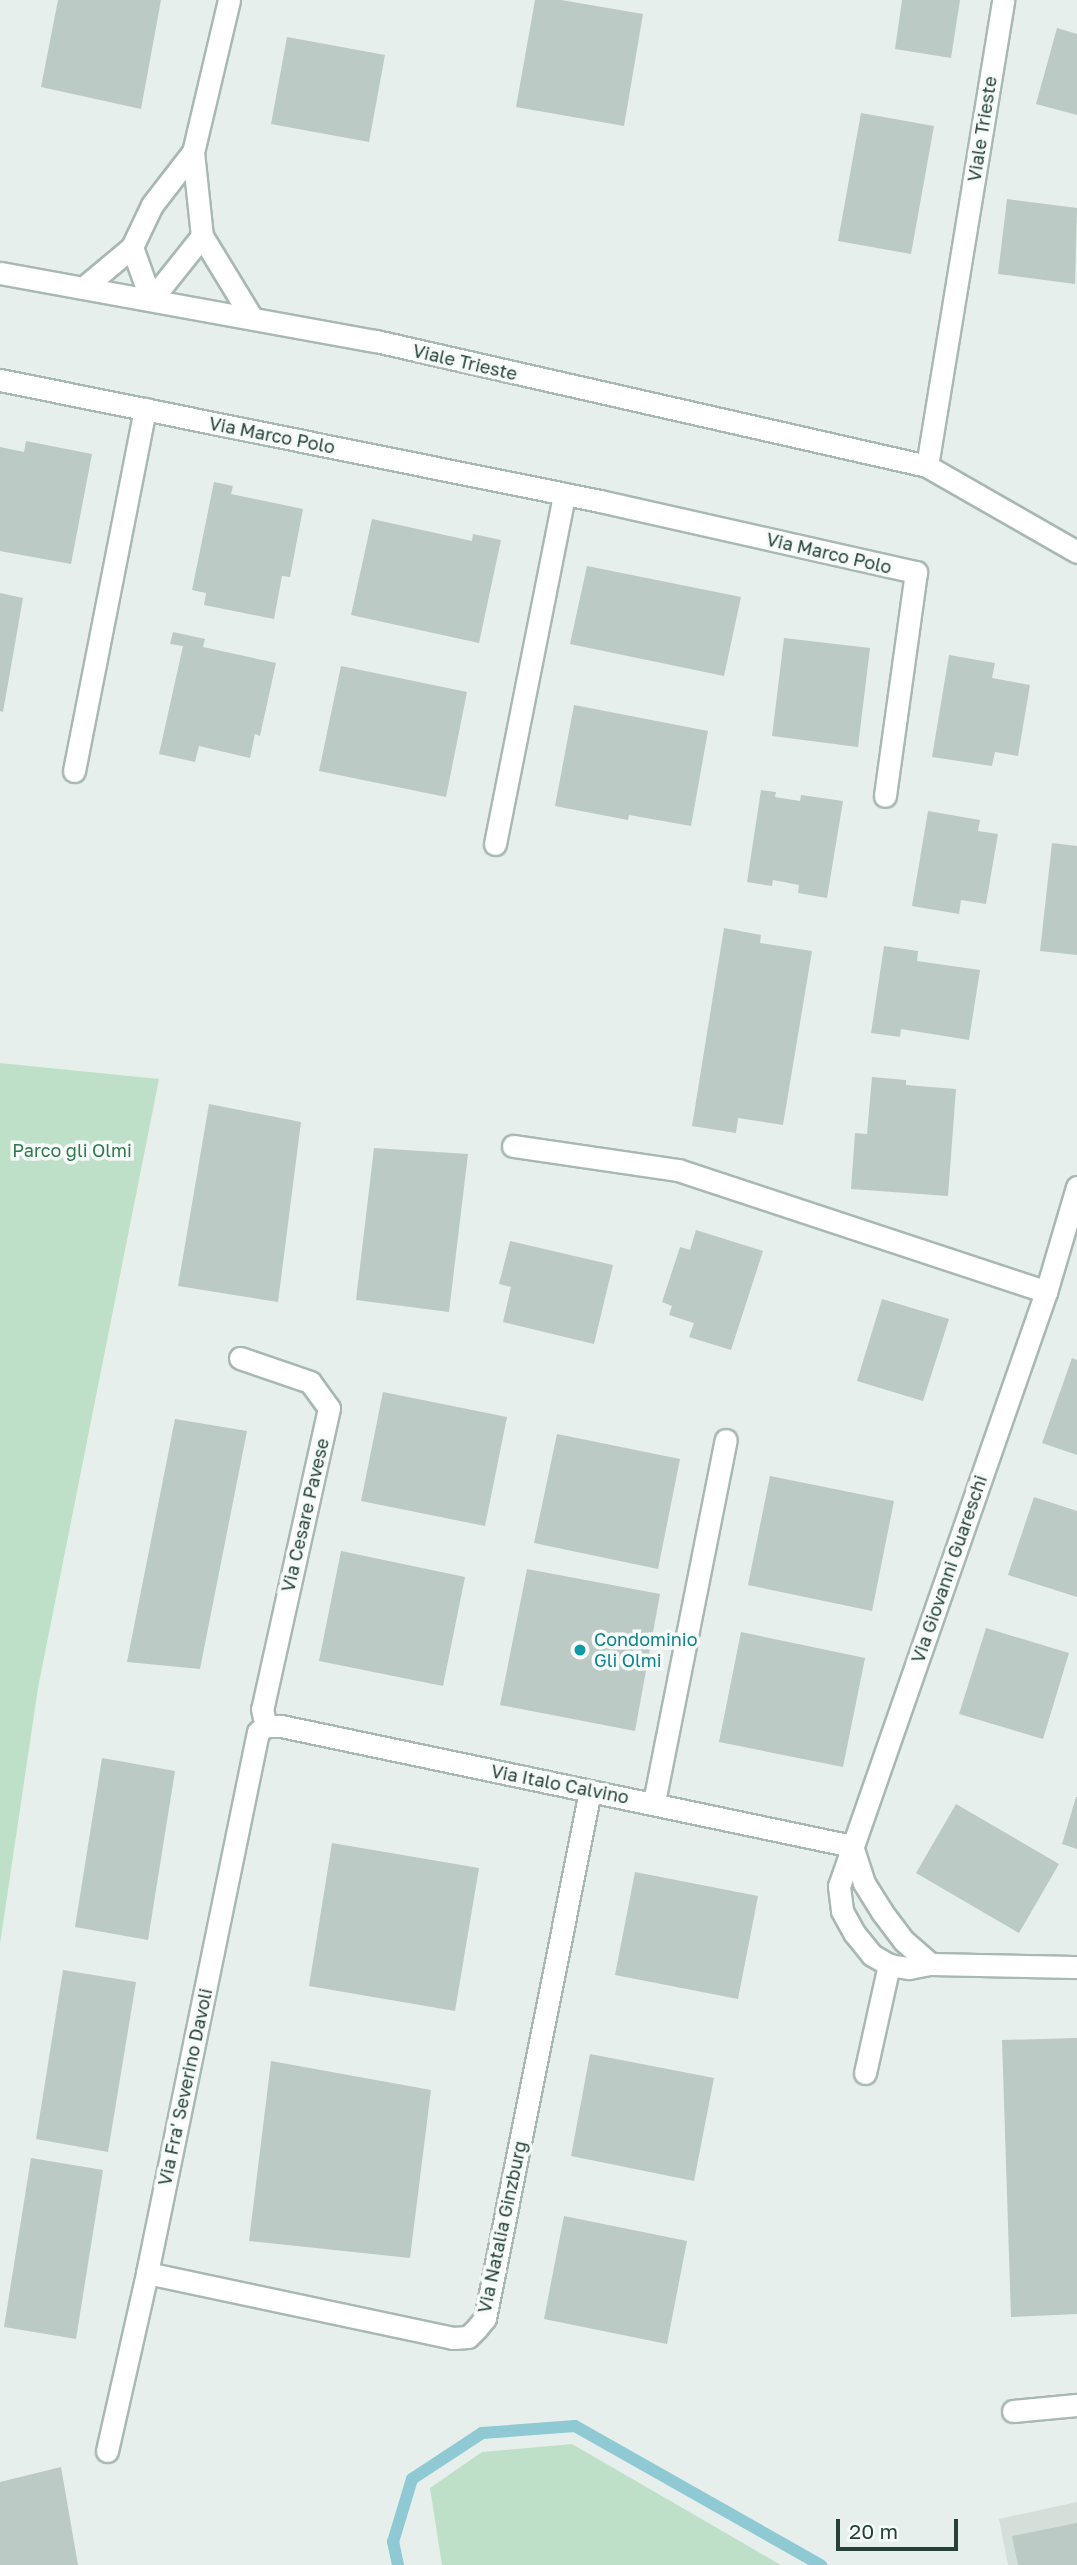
<!DOCTYPE html>
<html>
<head>
<meta charset="utf-8">
<style>
  body { margin:0 }
  #map { position:relative; width:1077px; height:2565px; overflow:hidden; background:#e6efeb; font-family:"Golos Text",sans-serif }
  div>[style] { position:absolute }
  [style*='--x'] { left:calc(var(--x)*1px); top:calc(var(--y)*1px); width:calc(var(--w)*1px); rotate:calc(var(--a)*1deg) }
  .built>* { inset:0; background:#d4dfda }
  .green>* { inset:0; background:#bfe0c8 }
  .stream>* { height:12px; margin:-6px; padding:0 6px; transform-origin:6px; border-radius:6px; background:#8ec9d4 }
  .building>* { inset:0; background:#bbcac4 }
  .roads { filter:drop-shadow(2px 0 #a8b8b2) drop-shadow(-2px 0 #a8b8b2) drop-shadow(0 2px #a8b8b2) drop-shadow(0 -2px #a8b8b2) }
  .lane>* { height:21px; margin:-10.5px; padding:0 10.5px; transform-origin:10.5px; border-radius:10.5px; background:#fff }
  .street>* { height:21px; margin:-10.5px; padding:0 10.5px; transform-origin:10.5px; border-radius:10.5px; background:#fff }
  .secondary>* { height:21px; margin:-10.5px; padding:0 10.5px; transform-origin:10.5px; border-radius:10.5px; background:#fff }
  .dots>* { width:19px; height:19px; translate:-50% -50%; box-sizing:border-box; border:4px solid #f7fbf9; border-radius:50% }
  span { translate:-50% -50%; white-space:nowrap; text-align:center; line-height:1.15; -webkit-text-stroke:7px #f7fbf9; paint-order:stroke }
  .street-label { font-size:18px; color:#24423a }
  .park-label { font-size:18px; color:#2d7a4b }
  .culture-label { font-size:18px; color:#0d838f }
  .left { translate:0 -50%; text-align:left }
  .scale { position:absolute; left:836px; top:2519px; width:122px; height:32px; box-sizing:border-box; border:4px solid #24423a; border-top:0; padding-left:9px; font-size:21px; line-height:24px; white-space:nowrap; color:#24423a; -webkit-text-stroke:5px #f7fbf9; paint-order:stroke }
</style>
</head>
<body>
<div id="map">
  <div class="built">
    <div style="clip-path:polygon(1077px 2502px,1077px 2565px,1008px 2565px,999px 2519px)"></div>
  </div>
  <div class="green">
    <div style="clip-path:polygon(0 1063px,159px 1079px,38px 1688px,0 1944px)"></div>
    <div style="clip-path:polygon(572px 2444px,781px 2565px,442px 2565px,430px 2488px,482px 2452px)"></div>
  </div>
  <div class="stream">
    <div style="--x:398;--y:2565;--w:24;--a:-102"></div>
    <div style="--x:393;--y:2542;--w:66;--a:-73.2"></div>
    <div style="--x:412;--y:2479;--w:84;--a:-33.3"></div>
    <div style="--x:482;--y:2433;--w:93;--a:-4.3"></div>
    <div style="--x:575;--y:2426;--w:283;--a:29.5"></div>
  </div>
  <div class="building">
    <div style="clip-path:polygon(58px 0,161px 0,141px 109px,41px 87px)"></div>
    <div style="clip-path:polygon(535px 0,561px 0,643px 14px,624px 126px,516px 107px)"></div>
    <div style="clip-path:polygon(902px 0,960px 0,951px 58px,895px 49px)"></div>
    <div style="clip-path:polygon(1057px 28px,1077px 34px,1077px 115px,1036px 104px)"></div>
    <div style="clip-path:polygon(287px 37px,385px 55px,369px 142px,271px 124px)"></div>
    <div style="clip-path:polygon(861px 113px,934px 126px,911px 254px,838px 241px)"></div>
    <div style="clip-path:polygon(1007px 199px,1077px 208px,1075px 284px,998px 274px)"></div>
    <div style="clip-path:polygon(26px 441px,92px 454px,71px 564px,0 551px,0 447px,24px 452px)"></div>
    <div style="clip-path:polygon(214px 482px,233px 486px,231px 494px,303px 509px,290px 577px,282px 576px,274px 619px,204px 605px,206px 593px,192px 590px)"></div>
    <div style="clip-path:polygon(372px 519px,472px 541px,473px 534px,501px 540px,479px 643px,351px 615px)"></div>
    <div style="clip-path:polygon(587px 566px,741px 597px,724px 676px,570px 644px)"></div>
    <div style="clip-path:polygon(0 593px,23px 598px,3px 712px,0 711px)"></div>
    <div style="clip-path:polygon(173px 632px,205px 639px,203px 647px,276px 663px,260px 736px,255px 734px,250px 758px,199px 746px,195px 762px,159px 754px,183px 646px,170px 644px)"></div>
    <div style="clip-path:polygon(784px 638px,870px 648px,858px 747px,772px 736px)"></div>
    <div style="clip-path:polygon(949px 655px,995px 663px,992px 678px,1030px 685px,1018px 756px,995px 752px,992px 766px,932px 757px)"></div>
    <div style="clip-path:polygon(341px 666px,467px 692px,446px 797px,319px 771px)"></div>
    <div style="clip-path:polygon(574px 705px,708px 731px,691px 826px,629px 815px,628px 820px,555px 806px)"></div>
    <div style="clip-path:polygon(761px 790px,776px 792px,775px 797px,800px 801px,801px 795px,843px 801px,827px 898px,798px 893px,799px 885px,773px 880px,772px 886px,747px 882px)"></div>
    <div style="clip-path:polygon(928px 811px,980px 820px,978px 831px,998px 834px,986px 904px,961px 900px,959px 914px,912px 906px)"></div>
    <div style="clip-path:polygon(1052px 843px,1077px 846px,1077px 955px,1040px 951px)"></div>
    <div style="clip-path:polygon(724px 928px,761px 935px,760px 943px,812px 951px,783px 1125px,738px 1118px,736px 1133px,692px 1126px)"></div>
    <div style="clip-path:polygon(884px 946px,918px 951px,917px 961px,980px 970px,969px 1040px,901px 1029px,900px 1037px,871px 1033px)"></div>
    <div style="clip-path:polygon(872px 1077px,906px 1080px,906px 1085px,956px 1089px,948px 1196px,851px 1189px,855px 1133px,867px 1134px)"></div>
    <div style="clip-path:polygon(209px 1104px,301px 1122px,278px 1302px,178px 1286px)"></div>
    <div style="clip-path:polygon(374px 1148px,468px 1154px,449px 1312px,356px 1300px)"></div>
    <div style="clip-path:polygon(696px 1230px,763px 1251px,731px 1350px,689px 1337px,694px 1323px,669px 1315px,672px 1306px,662px 1302px,680px 1247px,690px 1250px)"></div>
    <div style="clip-path:polygon(510px 1241px,613px 1265px,594px 1344px,503px 1322px,511px 1287px,499px 1284px)"></div>
    <div style="clip-path:polygon(882px 1299px,949px 1319px,923px 1401px,857px 1381px)"></div>
    <div style="clip-path:polygon(1072px 1358px,1077px 1360px,1077px 1455px,1042px 1443px)"></div>
    <div style="clip-path:polygon(383px 1392px,507px 1417px,485px 1526px,361px 1501px)"></div>
    <div style="clip-path:polygon(175px 1419px,247px 1431px,200px 1669px,127px 1662px)"></div>
    <div style="clip-path:polygon(557px 1434px,680px 1459px,658px 1569px,534px 1543px)"></div>
    <div style="clip-path:polygon(770px 1476px,894px 1501px,872px 1611px,748px 1585px)"></div>
    <div style="clip-path:polygon(1034px 1497px,1077px 1511px,1077px 1597px,1008px 1575px)"></div>
    <div style="clip-path:polygon(341px 1551px,465px 1577px,443px 1686px,319px 1661px)"></div>
    <div style="clip-path:polygon(527px 1569px,660px 1594px,635px 1731px,500px 1705px)"></div>
    <div style="clip-path:polygon(986px 1628px,1069px 1653px,1043px 1739px,959px 1714px)"></div>
    <div style="clip-path:polygon(741px 1632px,865px 1658px,843px 1767px,719px 1742px)"></div>
    <div style="clip-path:polygon(102px 1758px,175px 1771px,148px 1940px,75px 1927px)"></div>
    <div style="clip-path:polygon(1076px 1797px,1077px 1797px,1077px 1849px,1062px 1844px)"></div>
    <div style="clip-path:polygon(956px 1804px,1059px 1864px,1019px 1933px,916px 1873px)"></div>
    <div style="clip-path:polygon(332px 1843px,479px 1868px,455px 2011px,309px 1986px)"></div>
    <div style="clip-path:polygon(635px 1872px,758px 1896px,738px 1999px,615px 1975px)"></div>
    <div style="clip-path:polygon(63px 1970px,136px 1982px,108px 2152px,36px 2139px)"></div>
    <div style="clip-path:polygon(1077px 2038px,1077px 2314px,1011px 2317px,1002px 2040px)"></div>
    <div style="clip-path:polygon(590px 2054px,714px 2078px,694px 2181px,571px 2156px)"></div>
    <div style="clip-path:polygon(271px 2061px,431px 2090px,410px 2258px,249px 2241px)"></div>
    <div style="clip-path:polygon(31px 2158px,103px 2170px,76px 2339px,4px 2327px)"></div>
    <div style="clip-path:polygon(564px 2216px,687px 2241px,667px 2344px,544px 2319px)"></div>
    <div style="clip-path:polygon(61px 2467px,78px 2565px,0 2565px,0 2482px)"></div>
    <div style="clip-path:polygon(1077px 2523px,1077px 2565px,1018px 2565px,1012px 2536px)"></div>
  </div>
  <div class="roads">
    <div class="lane">
      <div style="--x:865;--y:2073;--w:111;--a:-77.5"></div>
      <div style="--x:1013;--y:2411;--w:64;--a:-5.4"></div>
    </div>
    <div class="street">
      <div style="--x:229;--y:0;--w:156;--a:103.3"></div>
      <div style="--x:193;--y:152;--w:84;--a:83.9"></div>
      <div style="--x:202;--y:236;--w:96;--a:58.6"></div>
      <div style="--x:132;--y:247;--w:56;--a:70.3"></div>
      <div style="--x:83;--y:288;--w:64;--a:-39.9"></div>
      <div style="--x:132;--y:247;--w:47;--a:-64.5"></div>
      <div style="--x:152;--y:205;--w:67;--a:-52.3"></div>
      <div style="--x:151;--y:300;--w:82;--a:-51.4"></div>
      <div style="--x:0;--y:380;--w:612;--a:11.4"></div>
      <div style="--x:600;--y:501;--w:324;--a:12.7"></div>
      <div style="--x:916;--y:572;--w:226;--a:97.9"></div>
      <div style="--x:927;--y:466;--w:472;--a:-80.7"></div>
      <div style="--x:74;--y:771;--w:369;--a:-78.9"></div>
      <div style="--x:495;--y:844;--w:357;--a:-78.8"></div>
      <div style="--x:513;--y:1146;--w:167;--a:8.3"></div>
      <div style="--x:678;--y:1170;--w:388;--a:18.3"></div>
      <div style="--x:1077;--y:1187;--w:109;--a:106.4"></div>
      <div style="--x:1046;--y:1292;--w:629;--a:109.21"></div>
      <div style="--x:839;--y:1886;--w:25;--a:83"></div>
      <div style="--x:842;--y:1911;--w:26;--a:61"></div>
      <div style="--x:855;--y:1934;--w:27;--a:51"></div>
      <div style="--x:872;--y:1955;--w:20;--a:30"></div>
      <div style="--x:889;--y:1965;--w:20;--a:9"></div>
      <div style="--x:909;--y:1968;--w:21;--a:-11"></div>
      <div style="--x:930;--y:1964;--w:147;--a:1.2"></div>
      <div style="--x:240;--y:1358;--w:74;--a:18.9"></div>
      <div style="--x:310;--y:1382;--w:32;--a:54"></div>
      <div style="--x:329;--y:1408;--w:308;--a:102.5"></div>
      <div style="--x:262;--y:1709;--w:17;--a:77"></div>
      <div style="--x:266;--y:1726;--w:15;--a:0"></div>
      <div style="--x:281;--y:1726;--w:583;--a:11.87"></div>
      <div style="--x:654;--y:1802;--w:369;--a:-78.8"></div>
      <div style="--x:852;--y:1846;--w:39;--a:72"></div>
      <div style="--x:864;--y:1883;--w:34;--a:58"></div>
      <div style="--x:882;--y:1912;--w:36;--a:53"></div>
      <div style="--x:904;--y:1941;--w:35;--a:41"></div>
      <div style="--x:147;--y:2273;--w:313;--a:12"></div>
      <div style="--x:453;--y:2338;--w:15;--a:-4"></div>
      <div style="--x:468;--y:2337;--w:13;--a:-45"></div>
      <div style="--x:477;--y:2328;--w:13;--a:-51"></div>
      <div style="--x:485;--y:2318;--w:537;--a:-78.73"></div>
      <div style="--x:107;--y:2451;--w:182;--a:-77.3"></div>
      <div style="--x:147;--y:2273;--w:552;--a:-78.41"></div>
      <div style="--x:258;--y:1732;--w:10;--a:-37"></div>
    </div>
    <div class="secondary">
      <div style="--x:0;--y:273;--w:382;--a:10.3"></div>
      <div style="--x:376;--y:341;--w:565;--a:12.78"></div>
      <div style="--x:927;--y:466;--w:173;--a:29.8"></div>
    </div>
  </div>
  <div class="dots">
    <div style="left:580px;top:1650px;background:#0f9aa8"></div>
  </div>
  <div class="street-label">
    <span style="left:982px;top:129px;rotate:-81deg">Viale Trieste</span>
    <span style="left:465px;top:362px;rotate:13deg">Viale Trieste</span>
    <span style="left:272px;top:435px;rotate:11deg">Via Marco Polo</span>
    <span style="left:829px;top:553px;rotate:13deg">Via Marco Polo</span>
    <span style="left:305px;top:1515px;rotate:-77deg">Via Cesare Pavese</span>
    <span style="left:949px;top:1569px;rotate:-71deg">Via Giovanni Guareschi</span>
    <span style="left:560px;top:1784px;rotate:11deg">Via Italo Calvino</span>
    <span style="left:185px;top:2087px;rotate:-78deg">Via Fra' Severino Davoli</span>
    <span style="left:502px;top:2227px;rotate:-78deg">Via Natalia Ginzburg</span>
  </div>
  <div class="park-label">
    <span style="left:72px;top:1150px">Parco gli Olmi</span>
  </div>
  <div class="culture-label">
    <span class="left" style="left:594px;top:1650px">Condominio<br>Gli Olmi</span>
  </div>
  <div class="scale">20 m</div>
</div>
</body>
</html>
